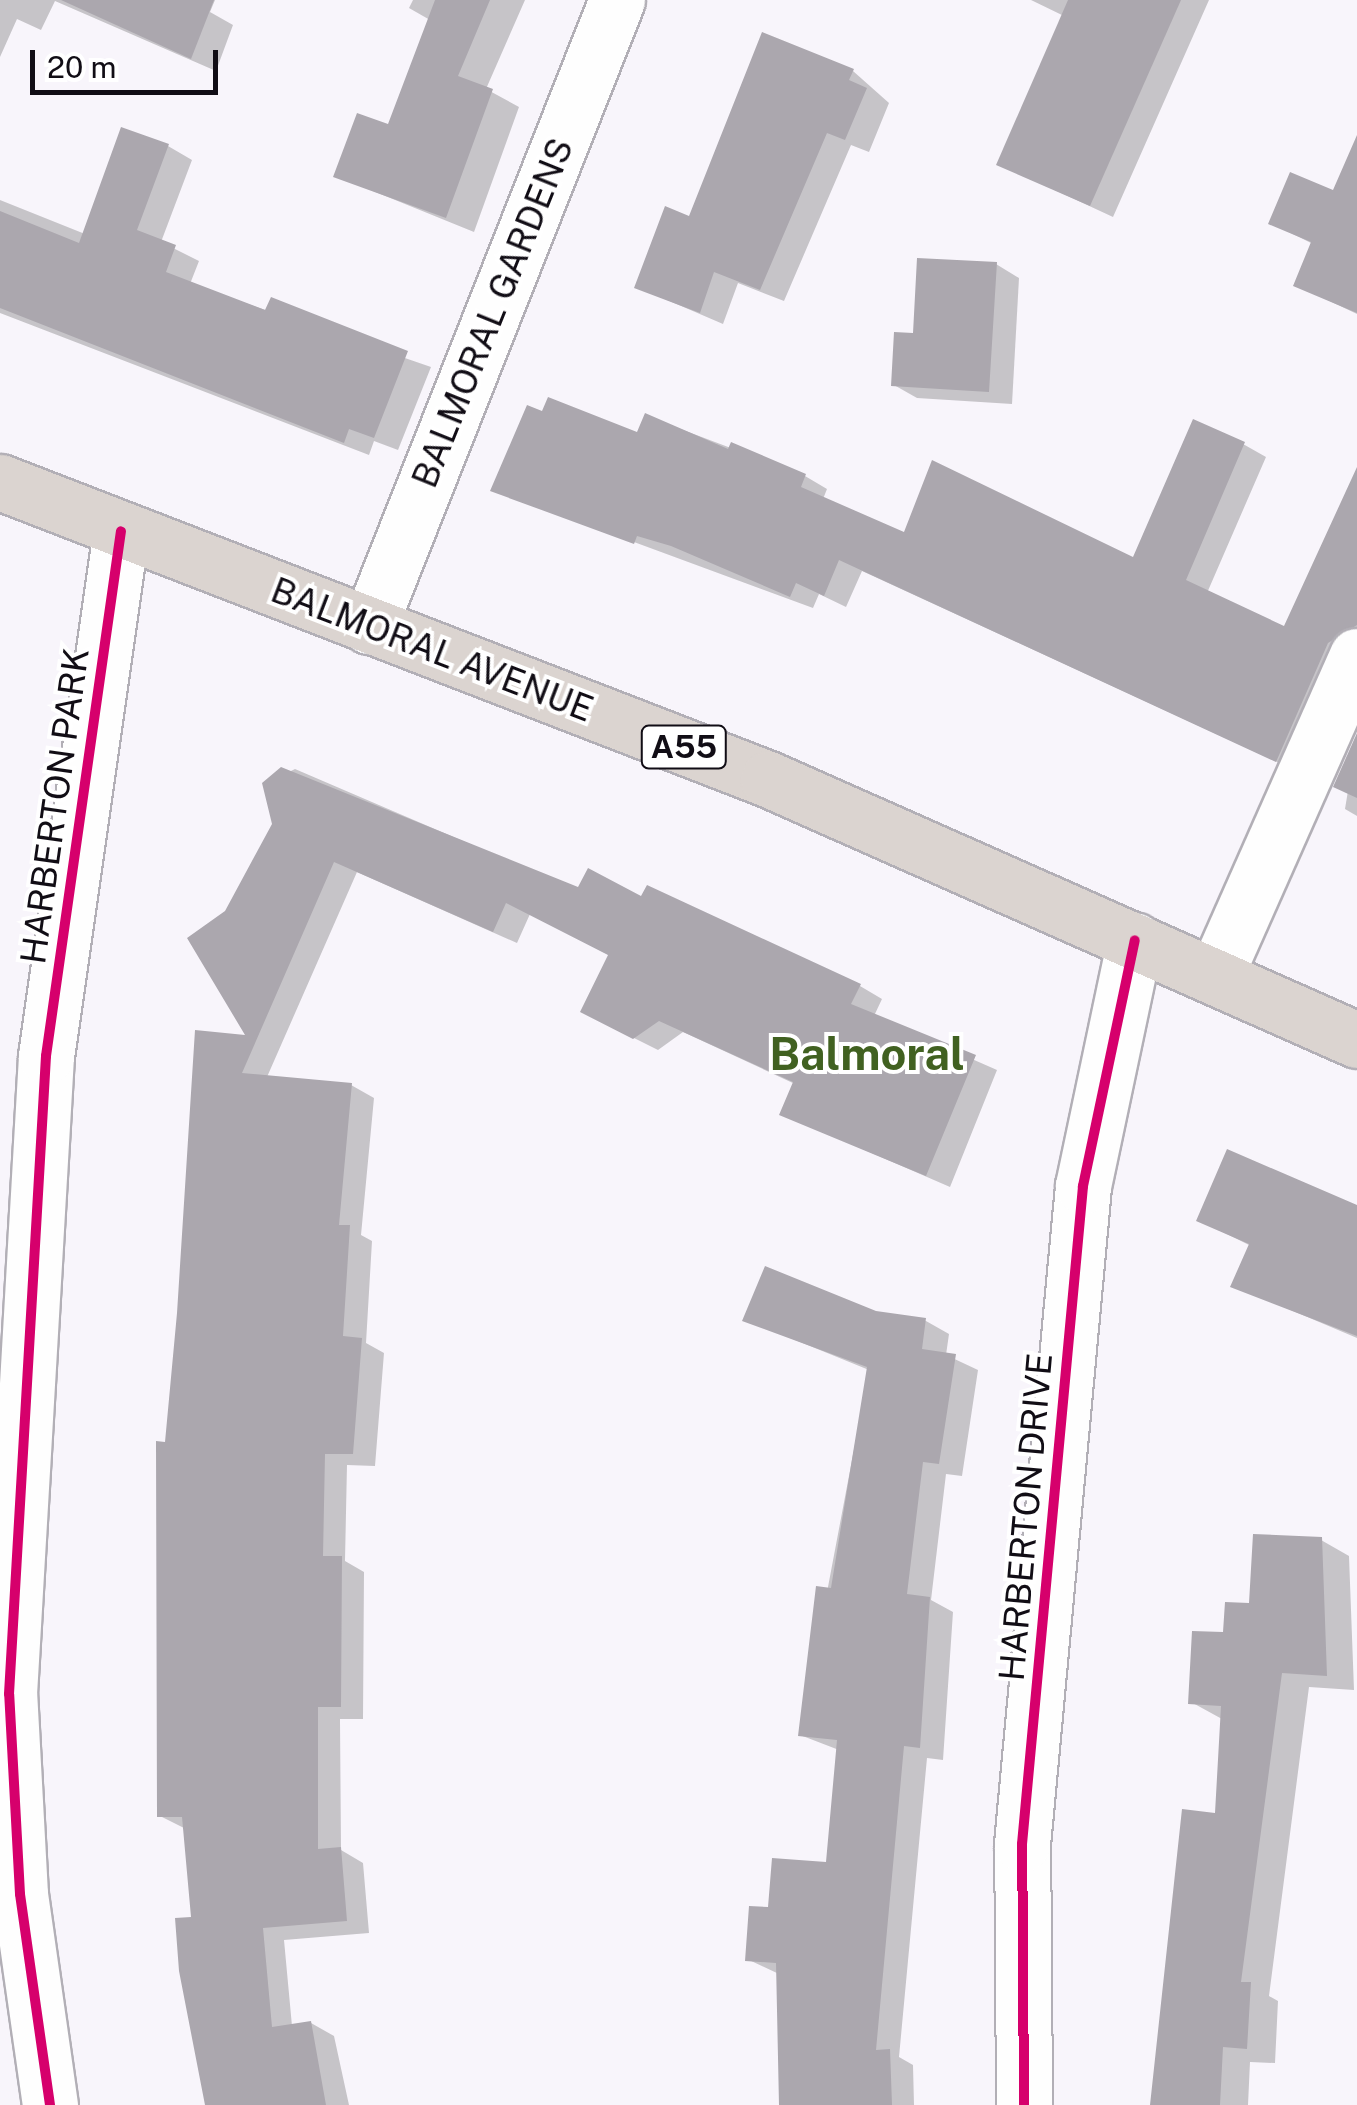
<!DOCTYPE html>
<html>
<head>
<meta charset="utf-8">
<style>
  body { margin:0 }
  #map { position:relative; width:1357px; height:2105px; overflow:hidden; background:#f8f5fb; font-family:"Public Sans",sans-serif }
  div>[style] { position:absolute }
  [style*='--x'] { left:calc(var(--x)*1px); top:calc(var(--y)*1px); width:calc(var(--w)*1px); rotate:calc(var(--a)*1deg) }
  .shadow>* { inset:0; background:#0003 }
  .building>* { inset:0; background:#aba7ae }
  .roads { filter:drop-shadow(2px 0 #b2afb6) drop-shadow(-2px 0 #b2afb6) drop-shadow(0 2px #b2afb6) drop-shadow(0 -2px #b2afb6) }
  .minor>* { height:55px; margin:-27.5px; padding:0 27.5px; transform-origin:27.5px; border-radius:27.5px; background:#fefefe }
  .highway>* { height:55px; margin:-27.5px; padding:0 27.5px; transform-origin:27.5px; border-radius:27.5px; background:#dbd4d0 }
  .cycleway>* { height:10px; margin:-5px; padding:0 5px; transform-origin:5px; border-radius:5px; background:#d6006c }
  span { translate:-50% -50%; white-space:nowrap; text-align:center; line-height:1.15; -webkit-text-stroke:8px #fff; paint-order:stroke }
  .shield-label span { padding:2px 8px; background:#fff; border:2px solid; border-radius:8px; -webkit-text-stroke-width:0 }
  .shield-label { font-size:32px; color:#110d15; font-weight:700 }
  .street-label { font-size:35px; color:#110d15 }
  .district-label { font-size:45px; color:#416121; font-weight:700 }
  .scale { position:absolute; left:30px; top:50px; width:188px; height:45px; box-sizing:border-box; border:5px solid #110d15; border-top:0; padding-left:12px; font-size:30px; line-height:35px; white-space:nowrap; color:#110d15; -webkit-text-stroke:8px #fff; paint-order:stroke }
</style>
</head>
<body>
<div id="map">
  <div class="shadow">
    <div style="clip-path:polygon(0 0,215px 0,210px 12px,233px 25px,216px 71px,55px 1px,41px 30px,17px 19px,0 57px)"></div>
    <div style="clip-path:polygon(413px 0,525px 0,486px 89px,519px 107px,474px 232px,336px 176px,390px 127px,430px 20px,409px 8px)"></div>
    <div style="clip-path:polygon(1031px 0,1209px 0,1113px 217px,999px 164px,1064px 16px)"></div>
    <div style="clip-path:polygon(853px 71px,889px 103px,869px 152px,851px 145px,784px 301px,738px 283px,723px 324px,637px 287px,690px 219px)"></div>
    <div style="clip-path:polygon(168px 146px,192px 160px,161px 242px,199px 261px,190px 284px,431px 367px,398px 450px,374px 441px,369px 455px,0 313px,0 200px,85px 234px)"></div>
    <div style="clip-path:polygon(1357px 203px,1357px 314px,1296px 285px,1313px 244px,1271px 223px)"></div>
    <div style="clip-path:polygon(996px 264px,1019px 278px,1012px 404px,917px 398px,894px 385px,916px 336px)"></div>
    <div style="clip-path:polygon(646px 416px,805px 476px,827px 489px,823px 499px,906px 535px,1134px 560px,1243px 444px,1266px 457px,1207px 593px,1285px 630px,1357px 581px,1357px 648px,1299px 772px,862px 571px,846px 607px,819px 594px,813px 608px,493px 490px,638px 435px)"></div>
    <div style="clip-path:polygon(1357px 736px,1357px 816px,1345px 809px)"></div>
    <div style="clip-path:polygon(295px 769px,579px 891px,642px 899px,860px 986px,882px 999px,874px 1016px,997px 1070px,950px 1187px,782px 1114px,795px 1084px,683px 1032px,658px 1050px,606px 1024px,611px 956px,530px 914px,517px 943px,357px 872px,267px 1077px,351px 1085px,374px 1098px,361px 1235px,372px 1241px,366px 1343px,384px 1353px,375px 1466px,347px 1465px,345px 1561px,364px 1572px,363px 1719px,340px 1719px,341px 1850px,363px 1863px,369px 1933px,284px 1940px,292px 2026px,311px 2023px,334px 2036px,349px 2105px,208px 2105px,186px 1829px,160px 1816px,167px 1444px,180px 1313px,250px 1038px,227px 913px,275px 824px,265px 784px)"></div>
    <div style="clip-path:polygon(1357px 1208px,1357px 1338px,1234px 1286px,1251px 1246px,1199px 1220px)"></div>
    <div style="clip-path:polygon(875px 1313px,926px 1321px,949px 1334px,946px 1355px,978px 1370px,962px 1476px,946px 1474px,931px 1600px,953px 1612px,943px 1760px,927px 1758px,899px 2057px,913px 2065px,914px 2105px,782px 2105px,779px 1974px,747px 1959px,770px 1910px,828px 1865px,839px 1750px,800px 1735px,869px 1370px,746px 1320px)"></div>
    <div style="clip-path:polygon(1321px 1540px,1349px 1556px,1354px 1690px,1309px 1687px,1269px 1996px,1278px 2001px,1275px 2063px,1250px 2062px,1248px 2105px,1155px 2105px,1217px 1815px,1222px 1719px,1191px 1702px,1225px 1635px)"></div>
  </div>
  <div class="building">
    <div style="clip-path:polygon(61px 0,214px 0,191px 59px)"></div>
    <div style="clip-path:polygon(435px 0,490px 0,458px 76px,493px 89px,446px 218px,333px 177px,357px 113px,388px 124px)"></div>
    <div style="clip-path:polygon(1068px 0,1181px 0,1090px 206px,996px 165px)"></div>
    <div style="clip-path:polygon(762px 32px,854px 69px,849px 80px,867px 88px,845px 140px,827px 133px,760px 290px,714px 272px,700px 313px,634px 288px,665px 206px,689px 216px)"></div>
    <div style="clip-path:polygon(121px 127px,169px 144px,137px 230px,176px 245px,166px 272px,265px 310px,271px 297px,408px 351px,374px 438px,349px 429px,344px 443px,0 308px,0 211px,79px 243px)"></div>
    <div style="clip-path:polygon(1357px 135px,1357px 313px,1293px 286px,1311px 242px,1268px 224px,1290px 172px,1333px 190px)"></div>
    <div style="clip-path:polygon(917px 258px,997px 262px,989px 392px,891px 386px,894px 332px,913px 333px)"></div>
    <div style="clip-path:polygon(548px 397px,637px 432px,645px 413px,728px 449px,731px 442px,806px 474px,801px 487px,904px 532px,932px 460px,1133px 557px,1193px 419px,1245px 442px,1186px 580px,1284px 626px,1357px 467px,1357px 625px,1328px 643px,1276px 762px,839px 560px,824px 596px,796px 583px,790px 597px,671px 546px,637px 536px,634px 544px,490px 491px,527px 405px,542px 411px)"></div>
    <div style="clip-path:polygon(1357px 733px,1357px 798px,1333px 787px)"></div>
    <div style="clip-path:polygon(281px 767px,578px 887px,588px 868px,641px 896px,647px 885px,861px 984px,851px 1004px,976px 1055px,926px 1176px,779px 1115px,793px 1082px,659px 1021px,633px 1039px,580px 1012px,608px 955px,506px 903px,493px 932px,334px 862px,242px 1073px,352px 1083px,339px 1225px,350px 1225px,343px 1336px,362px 1338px,353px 1454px,325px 1454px,323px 1556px,342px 1556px,341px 1707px,318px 1707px,318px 1849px,341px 1847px,347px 1921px,263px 1928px,272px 2027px,311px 2021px,326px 2105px,205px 2105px,179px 1971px,175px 1918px,191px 1917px,182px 1817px,157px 1817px,156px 1441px,165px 1442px,177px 1313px,195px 1030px,245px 1035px,187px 938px,225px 911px,272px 824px,262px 783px)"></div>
    <div style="clip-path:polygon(1227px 1149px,1357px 1205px,1357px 1336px,1230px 1287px,1249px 1244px,1196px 1221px)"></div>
    <div style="clip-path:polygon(765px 1266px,876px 1311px,926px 1318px,922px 1349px,956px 1354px,939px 1464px,923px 1462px,907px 1594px,930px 1597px,920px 1748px,904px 1746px,876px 2050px,890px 2049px,892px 2105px,779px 2105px,776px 1963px,745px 1961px,749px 1906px,768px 1907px,772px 1858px,826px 1862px,837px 1740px,798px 1736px,816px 1586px,831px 1588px,867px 1367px,742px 1321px)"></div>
    <div style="clip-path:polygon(1253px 1534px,1322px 1537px,1327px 1676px,1282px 1673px,1241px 1982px,1251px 1982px,1247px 2049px,1223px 2047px,1220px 2105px,1150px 2105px,1182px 1809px,1215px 1813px,1221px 1706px,1188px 1704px,1192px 1631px,1223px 1632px,1225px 1602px,1249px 1603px)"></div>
  </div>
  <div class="roads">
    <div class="minor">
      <div style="--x:369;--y:626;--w:673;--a:-68.39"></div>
      <div style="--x:1215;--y:976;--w:350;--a:-66.1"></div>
      <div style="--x:50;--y:2105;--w:213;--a:-98.1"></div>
      <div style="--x:20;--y:1894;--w:200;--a:-93.1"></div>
      <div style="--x:9;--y:1694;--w:639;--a:-86.68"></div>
      <div style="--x:46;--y:1056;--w:530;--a:-81.87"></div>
      <div style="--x:1024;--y:2105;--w:261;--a:-90.4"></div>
      <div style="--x:1022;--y:1844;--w:661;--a:-84.7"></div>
      <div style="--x:1083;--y:1186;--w:251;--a:-78.1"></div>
    </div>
    <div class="highway">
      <div style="--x:0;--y:482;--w:823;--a:21.14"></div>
      <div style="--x:768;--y:779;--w:644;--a:23.9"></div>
    </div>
  </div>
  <div class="cycleway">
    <div style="--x:50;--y:2105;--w:213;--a:-98.1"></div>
    <div style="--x:20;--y:1894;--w:200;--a:-93.1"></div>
    <div style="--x:9;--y:1694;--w:639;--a:-86.68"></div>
    <div style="--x:46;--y:1056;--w:530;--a:-81.87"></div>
    <div style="--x:1024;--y:2105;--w:261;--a:-90.4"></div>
    <div style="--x:1022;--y:1844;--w:661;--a:-84.7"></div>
    <div style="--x:1083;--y:1186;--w:251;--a:-78.1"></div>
  </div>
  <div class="shield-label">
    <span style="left:684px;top:747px">A55</span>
  </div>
  <div class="street-label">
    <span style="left:493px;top:313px;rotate:-68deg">BALMORAL GARDENS</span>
    <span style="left:432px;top:650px;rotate:21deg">BALMORAL AVENUE</span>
    <span style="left:55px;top:806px;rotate:-82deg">HARBERTON PARK</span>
    <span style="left:1026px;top:1517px;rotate:-85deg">HARBERTON DRIVE</span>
  </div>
  <div class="district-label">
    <span style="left:867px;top:1054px">Balmoral</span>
  </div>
  <div class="scale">20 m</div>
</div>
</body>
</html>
